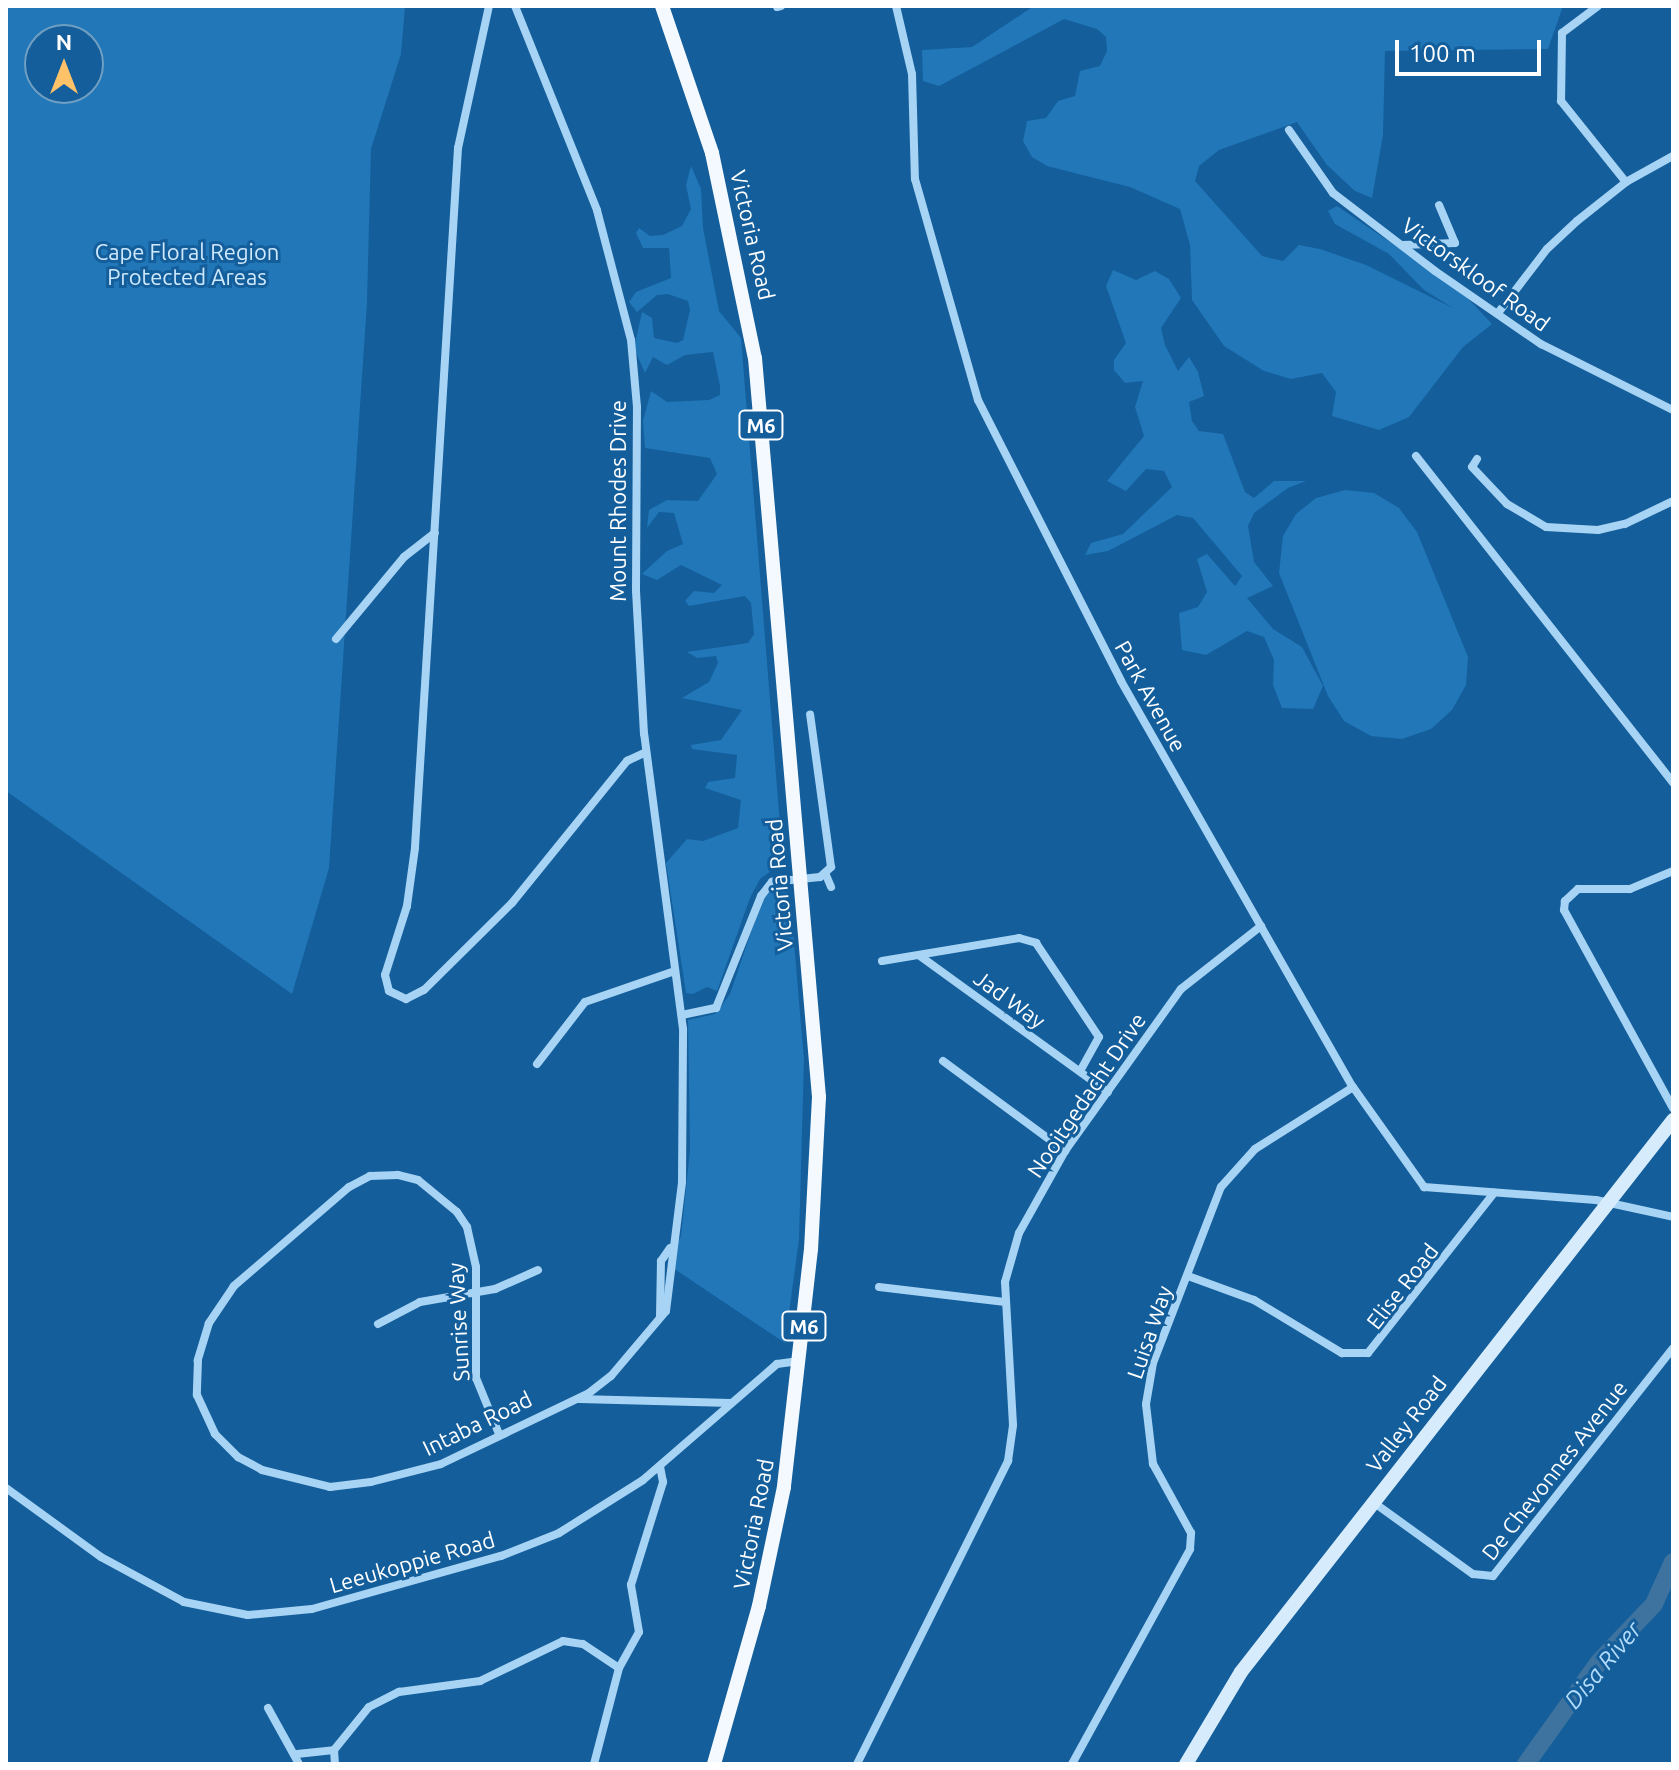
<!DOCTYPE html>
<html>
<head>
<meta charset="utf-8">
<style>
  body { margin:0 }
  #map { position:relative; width:1679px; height:1770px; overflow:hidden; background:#135e9b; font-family:Ubuntu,sans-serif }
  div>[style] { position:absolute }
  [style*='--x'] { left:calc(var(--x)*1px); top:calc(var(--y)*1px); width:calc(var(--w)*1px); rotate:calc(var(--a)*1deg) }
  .green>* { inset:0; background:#2177b8 }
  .river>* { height:18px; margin:-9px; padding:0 9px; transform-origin:9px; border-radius:9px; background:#3d739e }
  .street>* { height:8px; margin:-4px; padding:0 4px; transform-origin:4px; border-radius:4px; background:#a7d3f4 }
  .secondary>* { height:14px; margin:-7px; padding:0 7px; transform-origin:7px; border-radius:7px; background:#d6ecfd }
  .primary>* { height:14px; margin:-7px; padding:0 7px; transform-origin:7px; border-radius:7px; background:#f3f9ff }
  span { translate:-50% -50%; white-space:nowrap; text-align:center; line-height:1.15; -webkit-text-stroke:6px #135e9b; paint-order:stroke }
  .shield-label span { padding:2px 6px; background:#135e9b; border:2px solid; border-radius:6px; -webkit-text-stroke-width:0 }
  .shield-label { font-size:20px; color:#fff; font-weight:700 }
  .street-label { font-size:22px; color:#fff }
  .park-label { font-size:22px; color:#cfe9fd }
  .water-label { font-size:24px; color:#b3dcfa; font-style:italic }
  .frame { position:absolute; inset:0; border:8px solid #fff; pointer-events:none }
  .north { position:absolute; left:24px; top:24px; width:80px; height:80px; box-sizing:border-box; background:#135e9b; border:2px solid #719ec3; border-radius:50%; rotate:0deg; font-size:22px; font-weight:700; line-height:32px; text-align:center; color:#fff }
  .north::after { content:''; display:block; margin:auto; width:28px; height:36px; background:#ffc269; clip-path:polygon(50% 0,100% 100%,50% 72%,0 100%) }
  .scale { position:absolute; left:1395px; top:40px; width:146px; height:36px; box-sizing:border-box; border:4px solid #fff; border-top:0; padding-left:10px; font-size:24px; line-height:28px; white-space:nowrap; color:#fff; -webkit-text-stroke:6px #135e9b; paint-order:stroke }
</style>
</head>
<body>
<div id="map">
  <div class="green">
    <div style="clip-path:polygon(evenodd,6px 6px,405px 6px,401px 54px,371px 149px,367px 302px,329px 868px,292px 994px,6px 791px,6px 6px,40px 40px,88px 40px,88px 88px,40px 88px,40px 40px)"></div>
    <div style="clip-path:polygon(1034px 6px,1563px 6px,1548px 49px,1385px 51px,1383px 135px,1372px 198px,1355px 191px,1327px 165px,1297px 122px,1219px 150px,1199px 166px,1195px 181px,1262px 256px,1283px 261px,1299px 245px,1320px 249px,1366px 265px,1453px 308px,1424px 290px,1389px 254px,1335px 224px,1328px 211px,1337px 206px,1459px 289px,1492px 324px,1463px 347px,1409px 417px,1379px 430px,1332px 416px,1336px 392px,1322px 373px,1291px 379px,1264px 371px,1224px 346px,1192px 300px,1190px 245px,1180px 209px,1130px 187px,1047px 166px,1032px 157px,1023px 141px,1027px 121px,1046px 118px,1058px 101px,1075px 96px,1080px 71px,1100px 66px,1107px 51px,1106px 37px,1097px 29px,1064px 19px,939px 86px,923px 81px,922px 50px,972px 47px)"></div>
    <div style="clip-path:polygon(691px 166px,701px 189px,703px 228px,719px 311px,741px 338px,783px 862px,760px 879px,750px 898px,717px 991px,707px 987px,693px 994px,686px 993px,666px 863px,687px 839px,703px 841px,738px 828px,741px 800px,705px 788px,708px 782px,735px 778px,737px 755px,692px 749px,691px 745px,721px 740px,742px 710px,682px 698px,709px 682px,718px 663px,716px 656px,697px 658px,687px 652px,748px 643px,754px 634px,751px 603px,745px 596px,689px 606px,685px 601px,694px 591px,714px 593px,722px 585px,681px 565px,657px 580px,642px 574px,667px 551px,683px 544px,674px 513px,659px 512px,647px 528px,649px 510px,667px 500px,698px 501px,717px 474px,710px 458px,645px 448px,643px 421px,651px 391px,667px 402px,709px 400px,720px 395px,720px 386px,713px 352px,685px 355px,667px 365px,653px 357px,645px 373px,634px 348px,642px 312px,652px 318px,654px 338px,677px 343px,683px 340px,690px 310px,688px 301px,668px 294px,657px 295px,637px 312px,629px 302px,636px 292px,671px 278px,669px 248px,643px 248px,636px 233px,639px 228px,650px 236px,663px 235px,682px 226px,691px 209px,686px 185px)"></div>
    <div style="clip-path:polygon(1113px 270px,1136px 280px,1155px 271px,1169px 279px,1181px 298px,1161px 328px,1165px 345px,1178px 371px,1189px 357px,1198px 372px,1204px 396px,1189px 402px,1192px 421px,1199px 431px,1223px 434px,1245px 492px,1254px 498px,1274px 481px,1306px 481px,1288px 488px,1254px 513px,1248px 526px,1254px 562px,1273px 586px,1247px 598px,1273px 629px,1302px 647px,1323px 686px,1313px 709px,1282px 708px,1273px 685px,1274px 660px,1264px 637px,1247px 631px,1206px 655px,1182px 650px,1179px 613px,1198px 607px,1207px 592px,1197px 559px,1207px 554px,1235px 586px,1242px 576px,1193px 518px,1177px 515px,1108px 551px,1085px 555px,1091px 543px,1123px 534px,1172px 487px,1164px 471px,1146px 469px,1126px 491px,1107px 481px,1144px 436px,1135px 407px,1143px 381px,1125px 383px,1114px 370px,1114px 360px,1126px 343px,1106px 286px)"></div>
    <div style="clip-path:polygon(1345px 490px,1374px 493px,1399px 508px,1417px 532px,1468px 657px,1466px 685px,1452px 710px,1431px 729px,1402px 739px,1371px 736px,1344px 721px,1328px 696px,1279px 573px,1283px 536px,1296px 514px,1316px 498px)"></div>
    <div style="clip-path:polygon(785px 886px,790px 895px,804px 1060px,799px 1239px,785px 1343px,667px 1264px,681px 1236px,690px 1150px,688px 1020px,715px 1014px,730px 994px,762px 900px,772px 887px)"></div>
  </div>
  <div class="river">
    <div style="--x:1526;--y:1764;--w:125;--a:-54.4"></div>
    <div style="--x:1599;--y:1662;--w:80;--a:-46.5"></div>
    <div style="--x:1654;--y:1604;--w:46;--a:-65.7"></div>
  </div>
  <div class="street">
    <div style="--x:489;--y:6;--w:145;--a:102.3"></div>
    <div style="--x:458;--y:148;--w:701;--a:93.52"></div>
    <div style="--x:415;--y:848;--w:59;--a:97.9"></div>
    <div style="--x:407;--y:906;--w:72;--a:107.7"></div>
    <div style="--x:385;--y:975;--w:16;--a:76"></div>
    <div style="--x:389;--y:991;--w:19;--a:25"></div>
    <div style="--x:406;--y:999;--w:20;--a:-27"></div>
    <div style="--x:424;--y:990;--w:124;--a:-44.7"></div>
    <div style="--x:512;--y:903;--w:183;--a:-51"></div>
    <div style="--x:627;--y:761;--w:21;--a:-25"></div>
    <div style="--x:896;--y:6;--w:70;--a:76.8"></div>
    <div style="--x:912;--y:74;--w:105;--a:88.4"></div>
    <div style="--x:915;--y:179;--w:230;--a:74.1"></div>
    <div style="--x:978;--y:400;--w:315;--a:63"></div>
    <div style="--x:1121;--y:681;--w:468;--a:60.3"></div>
    <div style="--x:1353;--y:1087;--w:123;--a:54.6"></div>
    <div style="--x:1424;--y:1187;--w:172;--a:4.3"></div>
    <div style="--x:1596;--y:1200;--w:79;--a:12.4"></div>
    <div style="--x:1598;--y:6;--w:45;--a:143.1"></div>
    <div style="--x:1562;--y:33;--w:68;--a:90.8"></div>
    <div style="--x:1561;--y:101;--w:104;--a:51.3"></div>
    <div style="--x:777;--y:7;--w:4;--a:-14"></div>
    <div style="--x:1289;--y:130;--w:77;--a:55.1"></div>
    <div style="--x:1333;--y:193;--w:128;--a:37.4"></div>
    <div style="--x:1435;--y:271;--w:129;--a:34.6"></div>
    <div style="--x:1541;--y:344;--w:148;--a:26.6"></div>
    <div style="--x:1403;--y:245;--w:52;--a:-2.2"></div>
    <div style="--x:1455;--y:243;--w:41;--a:-112.8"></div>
    <div style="--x:1498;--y:313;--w:81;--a:-52.6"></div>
    <div style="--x:1547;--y:249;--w:41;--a:-43"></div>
    <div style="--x:1577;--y:221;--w:63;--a:-38.5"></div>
    <div style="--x:1626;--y:182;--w:54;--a:-29"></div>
    <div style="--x:1416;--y:456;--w:416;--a:51.8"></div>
    <div style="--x:1477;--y:459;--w:9;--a:122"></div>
    <div style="--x:1472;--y:467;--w:51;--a:46.6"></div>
    <div style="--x:1507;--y:504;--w:45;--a:30.5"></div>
    <div style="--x:1546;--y:527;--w:52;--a:3.3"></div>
    <div style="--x:1598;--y:530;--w:28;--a:-13"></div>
    <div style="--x:1625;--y:524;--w:53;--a:-25.6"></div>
    <div style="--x:336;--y:639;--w:107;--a:-50.3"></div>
    <div style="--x:404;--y:557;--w:39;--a:-38"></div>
    <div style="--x:1673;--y:871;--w:47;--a:157.3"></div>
    <div style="--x:1630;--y:889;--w:52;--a:180"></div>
    <div style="--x:1578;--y:889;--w:18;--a:137"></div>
    <div style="--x:1565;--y:901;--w:9;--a:96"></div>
    <div style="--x:1564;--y:910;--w:226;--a:61.2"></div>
    <div style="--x:826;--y:875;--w:13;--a:67"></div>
    <div style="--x:920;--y:956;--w:232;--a:35.9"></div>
    <div style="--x:882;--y:961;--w:139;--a:-9.5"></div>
    <div style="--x:1019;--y:938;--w:18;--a:16"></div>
    <div style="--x:1036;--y:943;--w:113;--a:56.2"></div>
    <div style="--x:1099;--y:1037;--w:39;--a:119"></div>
    <div style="--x:682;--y:1015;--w:35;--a:-12"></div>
    <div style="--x:716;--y:1008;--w:121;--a:-68.1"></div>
    <div style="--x:761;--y:896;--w:18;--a:-52"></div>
    <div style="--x:772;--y:882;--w:48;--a:-5.9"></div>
    <div style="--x:820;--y:877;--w:15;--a:-42"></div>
    <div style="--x:831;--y:867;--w:154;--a:-97.8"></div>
    <div style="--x:943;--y:1061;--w:152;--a:36.4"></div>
    <div style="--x:537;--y:1064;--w:78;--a:-52.3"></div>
    <div style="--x:585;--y:1002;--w:95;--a:-19"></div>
    <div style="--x:1188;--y:1276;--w:70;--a:20"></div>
    <div style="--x:1254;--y:1300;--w:103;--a:31.1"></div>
    <div style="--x:1342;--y:1353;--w:26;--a:0"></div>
    <div style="--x:1368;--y:1353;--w:204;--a:-51.8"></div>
    <div style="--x:879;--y:1287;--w:127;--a:6.8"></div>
    <div style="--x:660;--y:1317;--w:56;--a:-89"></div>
    <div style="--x:661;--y:1261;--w:16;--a:-55"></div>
    <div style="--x:378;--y:1324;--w:47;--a:-27.6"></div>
    <div style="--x:420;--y:1302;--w:76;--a:-9.8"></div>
    <div style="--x:495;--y:1289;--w:47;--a:-23.8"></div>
    <div style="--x:579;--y:1399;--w:152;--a:1.5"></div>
    <div style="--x:499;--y:1434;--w:61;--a:-112.3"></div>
    <div style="--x:476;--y:1378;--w:111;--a:-90"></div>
    <div style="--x:476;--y:1267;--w:41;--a:-102.7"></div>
    <div style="--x:467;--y:1227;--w:18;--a:-124"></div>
    <div style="--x:457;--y:1212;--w:50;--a:-140.6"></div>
    <div style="--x:418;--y:1180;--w:21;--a:-166"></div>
    <div style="--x:398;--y:1175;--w:28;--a:178"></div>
    <div style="--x:370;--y:1176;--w:24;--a:152"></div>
    <div style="--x:349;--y:1187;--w:152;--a:139.3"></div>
    <div style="--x:234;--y:1286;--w:45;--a:124"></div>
    <div style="--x:209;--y:1323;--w:39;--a:107"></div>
    <div style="--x:198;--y:1360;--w:35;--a:92"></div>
    <div style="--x:197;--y:1395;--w:43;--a:65.2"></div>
    <div style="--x:215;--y:1434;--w:33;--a:45"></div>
    <div style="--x:238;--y:1457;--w:27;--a:28"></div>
    <div style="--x:262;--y:1470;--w:70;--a:14"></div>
    <div style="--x:330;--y:1487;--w:41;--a:-7"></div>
    <div style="--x:371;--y:1482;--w:72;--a:-14.4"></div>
    <div style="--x:441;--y:1464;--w:164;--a:-25.6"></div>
    <div style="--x:589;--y:1393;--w:28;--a:-38"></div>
    <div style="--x:611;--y:1376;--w:85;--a:-49.8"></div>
    <div style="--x:666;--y:1311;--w:130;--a:-82.9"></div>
    <div style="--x:682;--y:1182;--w:153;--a:-89.6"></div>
    <div style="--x:683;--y:1029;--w:298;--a:-97.5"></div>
    <div style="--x:644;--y:734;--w:143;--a:-93.2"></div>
    <div style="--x:636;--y:591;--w:184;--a:-89.7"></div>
    <div style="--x:637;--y:407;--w:67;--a:-95.1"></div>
    <div style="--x:631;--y:340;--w:134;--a:-104.7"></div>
    <div style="--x:597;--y:210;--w:220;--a:-111.9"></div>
    <div style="--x:6;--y:1488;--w:117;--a:36"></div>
    <div style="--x:101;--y:1557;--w:94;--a:28.5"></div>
    <div style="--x:184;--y:1602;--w:65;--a:11.5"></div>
    <div style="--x:248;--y:1615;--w:64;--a:-5.4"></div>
    <div style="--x:312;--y:1609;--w:196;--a:-15.7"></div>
    <div style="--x:501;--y:1556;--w:62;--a:-21.6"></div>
    <div style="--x:559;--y:1533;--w:99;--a:-32.2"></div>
    <div style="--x:643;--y:1480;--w:177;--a:-40.9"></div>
    <div style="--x:777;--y:1364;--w:22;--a:-8"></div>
    <div style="--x:1373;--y:1502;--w:123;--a:35.8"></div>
    <div style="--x:1473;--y:1574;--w:20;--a:6"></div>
    <div style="--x:1493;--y:1576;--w:290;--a:-51.7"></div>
    <div style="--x:268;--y:1708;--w:64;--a:61"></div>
    <div style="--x:334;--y:1750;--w:14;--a:86"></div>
    <div style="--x:297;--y:1754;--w:37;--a:-6"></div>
    <div style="--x:334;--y:1750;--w:55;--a:-50.9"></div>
    <div style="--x:369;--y:1707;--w:34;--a:-27"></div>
    <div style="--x:399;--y:1692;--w:82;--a:-7.7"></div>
    <div style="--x:480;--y:1681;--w:92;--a:-25.7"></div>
    <div style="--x:563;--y:1641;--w:20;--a:9"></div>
    <div style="--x:583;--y:1644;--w:43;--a:33.7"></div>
    <div style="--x:594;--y:1764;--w:99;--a:-75.4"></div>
    <div style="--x:619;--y:1668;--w:41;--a:-60.9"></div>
    <div style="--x:639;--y:1632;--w:48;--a:-99.7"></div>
    <div style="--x:631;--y:1585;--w:108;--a:-72.7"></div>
    <div style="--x:663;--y:1482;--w:16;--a:-101"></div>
    <div style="--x:857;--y:1764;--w:339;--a:-63.5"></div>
    <div style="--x:1008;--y:1461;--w:36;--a:-82"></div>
    <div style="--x:1013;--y:1425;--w:143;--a:-93.2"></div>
    <div style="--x:1005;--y:1282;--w:51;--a:-74.1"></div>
    <div style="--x:1019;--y:1233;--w:94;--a:-60.7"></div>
    <div style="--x:1065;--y:1151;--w:199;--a:-54.4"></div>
    <div style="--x:1181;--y:989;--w:102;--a:-38.2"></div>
    <div style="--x:1072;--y:1764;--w:245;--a:-61.2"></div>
    <div style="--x:1190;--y:1549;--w:16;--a:-86"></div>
    <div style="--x:1191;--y:1533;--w:79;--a:-118.8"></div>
    <div style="--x:1153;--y:1464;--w:60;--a:-96.7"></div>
    <div style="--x:1146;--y:1404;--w:42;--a:-80.3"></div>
    <div style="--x:1153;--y:1363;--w:189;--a:-68.9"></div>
    <div style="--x:1221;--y:1187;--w:51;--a:-48.2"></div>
    <div style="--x:1255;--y:1149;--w:116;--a:-32.3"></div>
  </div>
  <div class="secondary">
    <div style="--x:1186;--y:1764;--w:107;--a:-59.1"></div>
    <div style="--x:1241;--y:1672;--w:701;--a:-51.95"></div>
  </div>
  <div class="primary">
    <div style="--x:662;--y:6;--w:155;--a:71.2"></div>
    <div style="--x:712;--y:153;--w:209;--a:78.2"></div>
    <div style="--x:755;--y:358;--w:742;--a:85.05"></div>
    <div style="--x:819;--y:1097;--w:152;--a:93"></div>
    <div style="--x:811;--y:1249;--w:240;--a:96.5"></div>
    <div style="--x:784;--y:1487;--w:122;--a:101.9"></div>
    <div style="--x:759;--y:1606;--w:164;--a:105.9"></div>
  </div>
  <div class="shield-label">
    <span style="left:761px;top:425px">M6</span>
    <span style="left:804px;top:1326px">M6</span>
  </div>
  <div class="street-label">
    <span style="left:753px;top:235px;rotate:77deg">Victoria Road</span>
    <span style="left:1476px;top:274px;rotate:36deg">Victorskloof Road</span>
    <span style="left:618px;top:501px;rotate:-90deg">Mount Rhodes Drive</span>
    <span style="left:1151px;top:696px;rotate:61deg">Park Avenue</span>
    <span style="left:779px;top:885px;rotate:-95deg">Victoria Road</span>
    <span style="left:1010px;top:999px;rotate:36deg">Jad Way</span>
    <span style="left:1086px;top:1095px;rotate:-56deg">Nooitgedacht Drive</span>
    <span style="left:1402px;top:1286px;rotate:-52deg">Elise Road</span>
    <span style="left:458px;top:1322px;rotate:-93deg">Sunrise Way</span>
    <span style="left:1149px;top:1332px;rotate:-71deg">Luisa Way</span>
    <span style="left:477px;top:1423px;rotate:-26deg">Intaba Road</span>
    <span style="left:1406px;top:1424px;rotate:-52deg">Valley Road</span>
    <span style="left:1554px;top:1470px;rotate:-52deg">De Chevonnes Avenue</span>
    <span style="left:753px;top:1524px;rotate:-79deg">Victoria Road</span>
    <span style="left:412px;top:1562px;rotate:-16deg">Leeukoppie Road</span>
  </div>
  <div class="park-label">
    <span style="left:187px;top:264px">Cape Floral Region<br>Protected Areas</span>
  </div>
  <div class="water-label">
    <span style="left:1603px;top:1665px;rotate:-50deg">Disa River</span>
  </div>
  <div class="frame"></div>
  <div class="north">N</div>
  <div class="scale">100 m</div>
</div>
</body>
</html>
